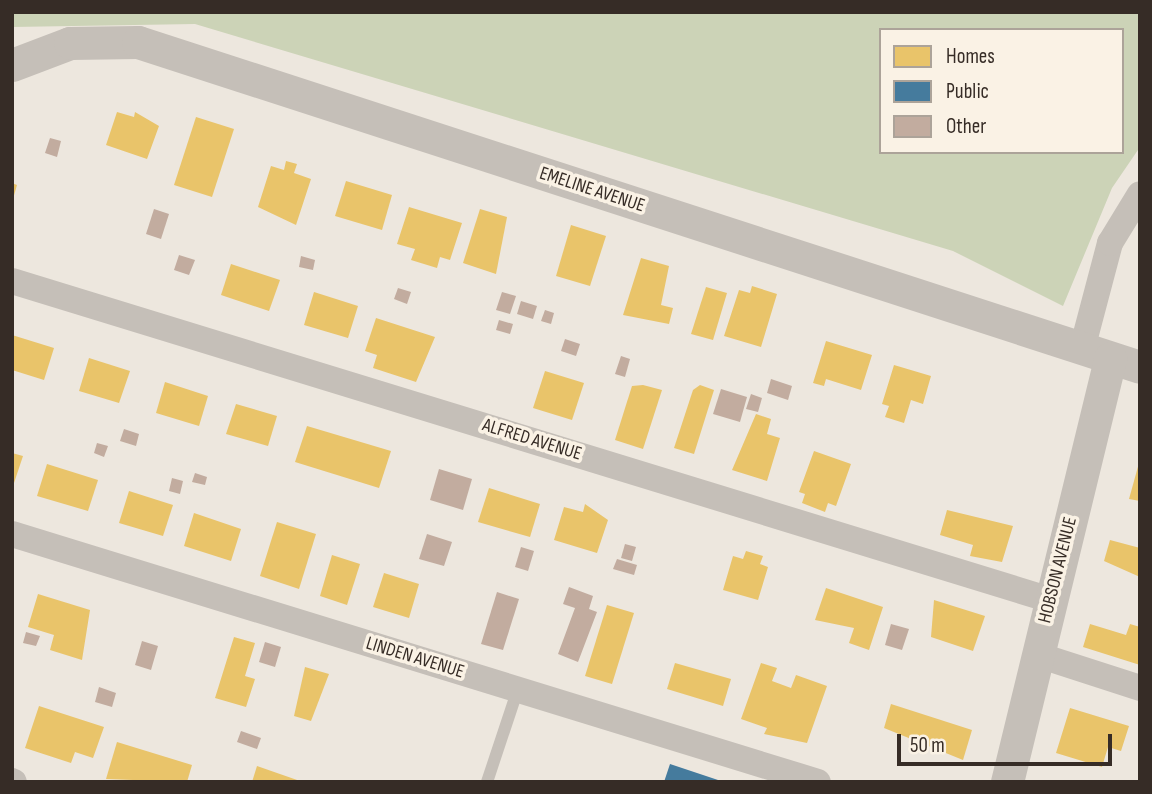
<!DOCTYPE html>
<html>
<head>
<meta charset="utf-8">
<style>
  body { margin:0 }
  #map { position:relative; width:1152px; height:794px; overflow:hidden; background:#ede7de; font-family:"Sofia Sans Condensed",sans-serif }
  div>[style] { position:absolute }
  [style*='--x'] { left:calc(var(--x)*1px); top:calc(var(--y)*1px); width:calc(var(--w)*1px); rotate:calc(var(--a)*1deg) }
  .green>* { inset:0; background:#ccd3b7 }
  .homes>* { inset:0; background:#e9c46a }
  .public>* { inset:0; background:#457b9d }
  .building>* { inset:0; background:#c2ac9f }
  .service>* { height:12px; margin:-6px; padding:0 6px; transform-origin:6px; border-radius:6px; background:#c5bfb8 }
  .minor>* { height:26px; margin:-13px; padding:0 13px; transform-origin:13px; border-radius:13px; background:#c5bfb8 }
  .tertiary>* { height:33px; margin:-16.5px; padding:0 16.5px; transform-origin:16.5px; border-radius:16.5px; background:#c5bfb8 }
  span { translate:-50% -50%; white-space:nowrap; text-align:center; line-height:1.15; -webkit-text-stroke:7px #faf2e5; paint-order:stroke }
  .street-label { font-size:19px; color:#362c26 }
  .frame { position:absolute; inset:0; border:14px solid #362c26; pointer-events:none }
  .legend { position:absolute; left:879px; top:28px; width:245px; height:126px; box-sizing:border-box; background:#faf2e5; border:2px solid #aca399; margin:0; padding:9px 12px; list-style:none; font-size:21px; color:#362c26 }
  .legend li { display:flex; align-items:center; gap:14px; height:35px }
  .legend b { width:35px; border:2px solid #aca399 }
  .scale { position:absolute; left:897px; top:734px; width:215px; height:32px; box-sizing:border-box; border:4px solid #362c26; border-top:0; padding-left:9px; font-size:21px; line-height:24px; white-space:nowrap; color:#362c26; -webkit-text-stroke:5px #faf2e5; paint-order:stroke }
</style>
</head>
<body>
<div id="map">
  <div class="green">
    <div style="clip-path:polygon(evenodd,12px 12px,1140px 12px,1140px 147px,1112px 188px,1063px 306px,953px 251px,195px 24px,12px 27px,12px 12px,881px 30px,1122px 30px,1122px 152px,881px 152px,881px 30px)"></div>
  </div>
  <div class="homes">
    <div style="clip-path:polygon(117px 112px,134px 117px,135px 112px,159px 126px,147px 159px,106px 145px)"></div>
    <div style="clip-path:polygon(196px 117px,234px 129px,212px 197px,174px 185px)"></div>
    <div style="clip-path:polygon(286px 161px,297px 164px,294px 173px,311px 179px,296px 225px,258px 207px,271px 166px,284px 170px)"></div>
    <div style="clip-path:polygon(346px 181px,392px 195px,382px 230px,335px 216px)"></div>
    <div style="clip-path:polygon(12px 183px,17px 185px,13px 199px,12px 199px)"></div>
    <div style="clip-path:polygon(409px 207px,462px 223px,450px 260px,440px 257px,437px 268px,411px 260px,415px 249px,397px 244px)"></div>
    <div style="clip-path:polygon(480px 209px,507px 217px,496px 274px,463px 263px)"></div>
    <div style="clip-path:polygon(571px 225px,606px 236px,590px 286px,556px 276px)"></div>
    <div style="clip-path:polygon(641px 258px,669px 266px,661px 305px,673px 308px,669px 324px,623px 315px)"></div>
    <div style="clip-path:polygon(231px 264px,280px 280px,269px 311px,221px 295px)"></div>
    <div style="clip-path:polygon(752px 286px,777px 294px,761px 347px,724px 336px,739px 290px,750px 293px)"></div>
    <div style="clip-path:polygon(706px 287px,727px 293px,713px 340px,691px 334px)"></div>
    <div style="clip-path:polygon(314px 292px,358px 306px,348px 338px,304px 325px)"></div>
    <div style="clip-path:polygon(376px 318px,435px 337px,416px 382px,373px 368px,377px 355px,365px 351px)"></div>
    <div style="clip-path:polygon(12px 335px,54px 348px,44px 380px,12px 370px)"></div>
    <div style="clip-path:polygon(826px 341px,872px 355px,861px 390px,826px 379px,824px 386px,813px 383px)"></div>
    <div style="clip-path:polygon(89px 358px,130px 371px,119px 403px,79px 391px)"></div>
    <div style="clip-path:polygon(894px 365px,931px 376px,923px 404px,911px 400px,904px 423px,885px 417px,889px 406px,882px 404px)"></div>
    <div style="clip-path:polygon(545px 371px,584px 383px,572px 420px,533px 408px)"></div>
    <div style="clip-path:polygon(165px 382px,208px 396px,199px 426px,156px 413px)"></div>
    <div style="clip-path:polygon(643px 385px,662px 390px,643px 449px,615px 440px,632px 386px)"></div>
    <div style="clip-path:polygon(700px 385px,714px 390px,694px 454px,674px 448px,693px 390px)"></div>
    <div style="clip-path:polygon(236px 404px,277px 416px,268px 446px,226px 434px)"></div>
    <div style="clip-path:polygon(756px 414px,771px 419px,767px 434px,780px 438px,767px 481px,732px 470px)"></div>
    <div style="clip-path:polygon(307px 426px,391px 451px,379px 488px,295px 462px)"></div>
    <div style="clip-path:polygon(814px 451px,851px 464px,836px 506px,828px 503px,825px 512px,802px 503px,805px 494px,799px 492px)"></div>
    <div style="clip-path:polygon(12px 453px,23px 456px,13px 486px,12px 486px)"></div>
    <div style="clip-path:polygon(1139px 463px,1140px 463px,1140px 501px,1129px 499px)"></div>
    <div style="clip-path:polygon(47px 464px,98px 480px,88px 511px,37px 496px)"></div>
    <div style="clip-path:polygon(489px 488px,540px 504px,530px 537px,478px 522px)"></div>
    <div style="clip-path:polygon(129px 491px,173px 505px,163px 536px,119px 523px)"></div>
    <div style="clip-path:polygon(585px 504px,608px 520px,597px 553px,554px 540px,564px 507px,583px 512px)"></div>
    <div style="clip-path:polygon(947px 510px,1013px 526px,1002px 562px,970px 556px,973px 545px,940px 535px)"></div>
    <div style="clip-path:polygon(194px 513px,241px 529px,231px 561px,184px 546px)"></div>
    <div style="clip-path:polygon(277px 522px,316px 534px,299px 589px,260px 576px)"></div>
    <div style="clip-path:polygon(1110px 540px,1140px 548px,1140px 577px,1104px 561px)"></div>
    <div style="clip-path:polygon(746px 551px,763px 556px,760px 564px,768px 567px,758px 600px,723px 590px,733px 556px,743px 559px)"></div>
    <div style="clip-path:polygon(332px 555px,360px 564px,347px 605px,320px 596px)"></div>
    <div style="clip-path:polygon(384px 573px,419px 584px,409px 618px,373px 607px)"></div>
    <div style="clip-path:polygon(826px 588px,883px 607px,869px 650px,849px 643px,854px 628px,815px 620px)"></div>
    <div style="clip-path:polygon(38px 594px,90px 610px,82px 660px,50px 650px,54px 635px,28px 627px)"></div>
    <div style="clip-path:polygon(934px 600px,985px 616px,973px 651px,931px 637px)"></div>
    <div style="clip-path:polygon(607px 605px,634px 613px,612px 684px,585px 676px)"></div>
    <div style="clip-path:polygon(1090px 624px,1126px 635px,1130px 624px,1140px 627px,1140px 665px,1083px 647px)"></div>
    <div style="clip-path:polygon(234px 637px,255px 643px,245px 676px,255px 679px,246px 707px,215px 698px)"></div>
    <div style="clip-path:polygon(675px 663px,731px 679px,723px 706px,667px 689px)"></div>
    <div style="clip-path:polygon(761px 663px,777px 668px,772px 681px,791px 688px,796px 675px,827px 686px,807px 743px,764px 734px,767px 728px,741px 719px)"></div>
    <div style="clip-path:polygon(305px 667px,329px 674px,311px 721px,294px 716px)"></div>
    <div style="clip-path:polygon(891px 704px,972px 730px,963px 760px,884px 728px)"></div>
    <div style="clip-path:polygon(39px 706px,104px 727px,93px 758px,75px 752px,71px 763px,25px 748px)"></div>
    <div style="clip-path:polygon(1070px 708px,1129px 726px,1121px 751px,1108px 747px,1102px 767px,1056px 753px)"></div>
    <div style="clip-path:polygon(117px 742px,192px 765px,187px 782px,106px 779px)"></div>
    <div style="clip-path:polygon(257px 766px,300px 781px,300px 782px,252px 782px)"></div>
  </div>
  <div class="public">
    <div style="clip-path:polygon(670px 764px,721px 781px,721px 782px,664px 782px)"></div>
  </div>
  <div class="building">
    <div style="clip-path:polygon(50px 138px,61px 141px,57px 157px,45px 153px)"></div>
    <div style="clip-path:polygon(154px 209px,169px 214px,161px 239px,146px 234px)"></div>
    <div style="clip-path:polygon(179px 255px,195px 260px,189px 275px,174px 270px)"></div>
    <div style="clip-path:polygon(301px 256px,315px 260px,313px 270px,299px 267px)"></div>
    <div style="clip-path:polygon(398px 288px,411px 292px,407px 304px,394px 299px)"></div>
    <div style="clip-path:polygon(502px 292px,516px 296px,510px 314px,496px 310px)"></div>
    <div style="clip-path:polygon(521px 301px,537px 306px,533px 319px,517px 314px)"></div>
    <div style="clip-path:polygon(545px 310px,554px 313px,551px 324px,541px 321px)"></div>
    <div style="clip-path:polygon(499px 320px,513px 324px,510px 334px,496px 330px)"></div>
    <div style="clip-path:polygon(565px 339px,580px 344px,576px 356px,561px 351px)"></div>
    <div style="clip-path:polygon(621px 356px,630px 359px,625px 377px,615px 374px)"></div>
    <div style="clip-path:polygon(771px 379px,792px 386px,788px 400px,767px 393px)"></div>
    <div style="clip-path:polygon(721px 389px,747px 397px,740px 422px,713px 414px)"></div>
    <div style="clip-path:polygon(751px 394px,762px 398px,758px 412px,746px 409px)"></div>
    <div style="clip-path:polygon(124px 429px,139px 434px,136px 446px,120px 441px)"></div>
    <div style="clip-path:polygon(97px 443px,108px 446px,104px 457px,94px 453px)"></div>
    <div style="clip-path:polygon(439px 469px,472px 479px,463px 510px,430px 500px)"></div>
    <div style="clip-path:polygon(195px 473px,207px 477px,205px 485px,192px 482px)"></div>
    <div style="clip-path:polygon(172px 478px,183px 481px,180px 494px,169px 491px)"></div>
    <div style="clip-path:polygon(427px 534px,452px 542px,444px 566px,419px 559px)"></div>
    <div style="clip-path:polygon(625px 544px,636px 547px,632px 561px,621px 558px)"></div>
    <div style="clip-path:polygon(521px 547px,534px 551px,528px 571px,515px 567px)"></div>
    <div style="clip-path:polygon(617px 559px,637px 565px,634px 575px,613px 569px)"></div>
    <div style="clip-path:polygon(569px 587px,593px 596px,589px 609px,597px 612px,578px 662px,558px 654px,575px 608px,563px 604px)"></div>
    <div style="clip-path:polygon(497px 592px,519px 599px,503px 650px,481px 644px)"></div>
    <div style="clip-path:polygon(891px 624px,909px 629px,902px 650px,885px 645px)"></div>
    <div style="clip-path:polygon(26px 632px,40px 636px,36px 646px,23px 643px)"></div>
    <div style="clip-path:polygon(142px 641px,158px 646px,151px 670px,135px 665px)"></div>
    <div style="clip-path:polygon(265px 642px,281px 647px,275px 667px,259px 662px)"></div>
    <div style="clip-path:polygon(99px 687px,116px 693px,112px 707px,95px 702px)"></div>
    <div style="clip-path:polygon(241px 731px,261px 738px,257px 749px,237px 742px)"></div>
  </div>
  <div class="service">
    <div style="--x:487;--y:782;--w:98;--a:-71.6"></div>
  </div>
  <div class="minor">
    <div style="--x:12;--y:281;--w:1087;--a:17.07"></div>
    <div style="--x:1082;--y:349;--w:110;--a:-75.2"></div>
    <div style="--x:1110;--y:243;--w:57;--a:-58.5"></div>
    <div style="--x:12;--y:534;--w:843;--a:17.1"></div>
    <div style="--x:1038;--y:655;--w:107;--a:17.9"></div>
    <div style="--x:12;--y:781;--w:2;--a:27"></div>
  </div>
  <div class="tertiary">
    <div style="--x:12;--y:65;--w:62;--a:-20.8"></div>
    <div style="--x:70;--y:43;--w:68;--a:-0.8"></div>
    <div style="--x:138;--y:42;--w:1053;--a:17.97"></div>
    <div style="--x:1007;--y:782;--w:436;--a:-76.3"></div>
  </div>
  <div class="street-label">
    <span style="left:592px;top:190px;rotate:18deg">EMELINE AVENUE</span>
    <span style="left:532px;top:440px;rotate:17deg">ALFRED AVENUE</span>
    <span style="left:1058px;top:570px;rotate:-76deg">HOBSON AVENUE</span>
    <span style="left:415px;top:658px;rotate:17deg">LINDEN AVENUE</span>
  </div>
  <div class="frame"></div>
  <ul class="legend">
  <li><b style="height:19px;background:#e9c46a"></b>Homes</li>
  <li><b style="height:19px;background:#457b9d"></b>Public</li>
  <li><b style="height:19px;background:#c2ac9f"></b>Other</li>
  </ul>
  <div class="scale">50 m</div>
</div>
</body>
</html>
